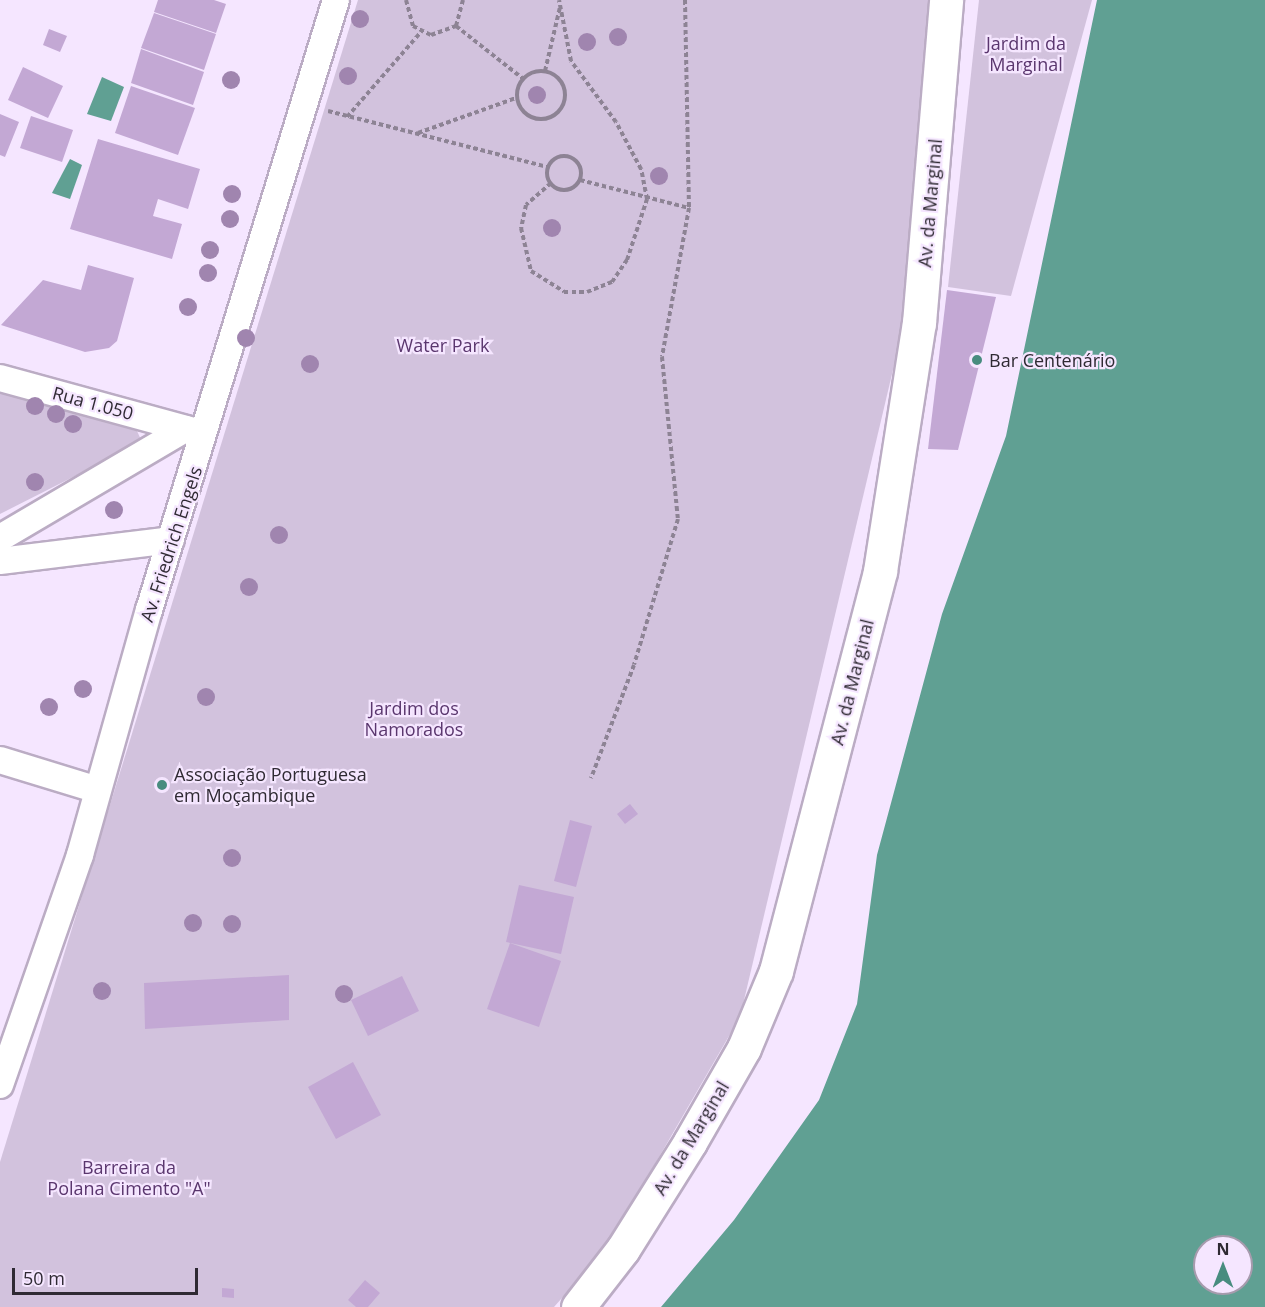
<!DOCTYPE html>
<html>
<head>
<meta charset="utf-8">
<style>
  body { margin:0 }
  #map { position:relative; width:1265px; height:1307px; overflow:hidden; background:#f5e6ff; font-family:"Open Sans",sans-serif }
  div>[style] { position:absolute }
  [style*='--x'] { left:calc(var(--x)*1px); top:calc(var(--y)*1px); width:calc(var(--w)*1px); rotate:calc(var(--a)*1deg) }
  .green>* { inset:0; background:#d2c2dd }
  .water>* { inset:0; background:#60a093 }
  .building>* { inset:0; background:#c3a8d4 }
  .path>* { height:4px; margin-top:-2px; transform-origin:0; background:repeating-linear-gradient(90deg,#8d8394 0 4.5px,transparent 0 7.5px) }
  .path>.ring { margin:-2px; padding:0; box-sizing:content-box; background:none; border:4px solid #8d8394; border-radius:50% }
  .roads { filter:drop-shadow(2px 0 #bbacc4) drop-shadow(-2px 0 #bbacc4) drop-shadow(0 2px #bbacc4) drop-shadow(0 -2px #bbacc4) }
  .street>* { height:26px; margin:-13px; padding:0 13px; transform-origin:13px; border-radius:13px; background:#fff }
  .secondary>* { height:33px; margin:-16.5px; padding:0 16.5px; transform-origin:16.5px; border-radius:16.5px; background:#fff }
  .trees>* { width:18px; height:18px; margin:-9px; border-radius:50%; background:#a085af }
  .dots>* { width:16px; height:16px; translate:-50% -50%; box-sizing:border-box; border:3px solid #f5e6ff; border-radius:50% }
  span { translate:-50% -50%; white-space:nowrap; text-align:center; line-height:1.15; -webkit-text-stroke:4.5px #f5e6ff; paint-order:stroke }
  .park-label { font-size:18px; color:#5a366e }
  .street-label { font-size:18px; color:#2f2a33 }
  .poi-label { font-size:18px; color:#2f2a33 }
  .left { translate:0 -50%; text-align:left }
  .north { position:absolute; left:1193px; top:1235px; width:60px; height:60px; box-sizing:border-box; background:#f5e6ff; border:2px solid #a69bad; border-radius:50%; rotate:0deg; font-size:16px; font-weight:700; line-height:24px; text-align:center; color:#2f2a33 }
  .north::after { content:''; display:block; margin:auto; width:21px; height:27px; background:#488c7f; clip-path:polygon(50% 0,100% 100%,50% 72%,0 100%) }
  .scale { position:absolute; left:12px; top:1268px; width:186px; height:27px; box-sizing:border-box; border:3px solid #2f2a33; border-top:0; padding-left:8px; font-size:18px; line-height:21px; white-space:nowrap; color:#2f2a33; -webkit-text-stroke:4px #f5e6ff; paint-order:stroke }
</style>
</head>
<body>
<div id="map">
  <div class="green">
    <div style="clip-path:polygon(358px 0,936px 0,901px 336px,740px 1017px,607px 1247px,554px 1307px,0 1307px,0 1162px)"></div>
    <div style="clip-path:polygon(979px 0,1092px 0,1011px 296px,948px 287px)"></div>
    <div style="clip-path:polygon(0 393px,137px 431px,142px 442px,0 514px)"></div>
  </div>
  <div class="water">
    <div style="clip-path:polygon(evenodd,1097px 0,1265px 0,1265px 1307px,661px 1307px,734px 1220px,819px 1100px,857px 1004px,877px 855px,942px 614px,1006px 436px,1097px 0,1205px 1247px,1241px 1247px,1241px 1283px,1205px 1283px,1205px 1247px)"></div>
    <div style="clip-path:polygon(102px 77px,124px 87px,111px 121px,87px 114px)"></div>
    <div style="clip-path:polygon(70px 159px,82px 165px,70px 199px,52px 193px)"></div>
  </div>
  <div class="building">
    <div style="clip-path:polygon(158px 0,214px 0,226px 4px,216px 33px,154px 12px)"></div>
    <div style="clip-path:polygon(154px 13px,216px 34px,204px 70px,141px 48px)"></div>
    <div style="clip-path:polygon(49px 29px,67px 36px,60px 52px,43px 45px)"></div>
    <div style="clip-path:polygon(141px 49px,204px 72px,193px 105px,131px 83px)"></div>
    <div style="clip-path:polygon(23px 67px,63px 86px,48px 118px,8px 100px)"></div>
    <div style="clip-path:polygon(131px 86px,195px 108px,178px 155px,115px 133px)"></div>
    <div style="clip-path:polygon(0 114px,19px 122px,5px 157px,0 155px)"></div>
    <div style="clip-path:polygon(31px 116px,73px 130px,62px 162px,20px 148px)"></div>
    <div style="clip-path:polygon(98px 139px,200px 169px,188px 209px,158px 199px,153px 216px,182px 224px,172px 259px,70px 229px)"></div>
    <div style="clip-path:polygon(88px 265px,134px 278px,117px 341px,109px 348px,85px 352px,1px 325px,43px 280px,81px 290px)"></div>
    <div style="clip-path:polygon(947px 290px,996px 297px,958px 450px,928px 449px)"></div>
    <div style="clip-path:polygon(630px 804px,638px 814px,625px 824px,617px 814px)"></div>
    <div style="clip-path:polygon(570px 820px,592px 826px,576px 887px,554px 881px)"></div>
    <div style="clip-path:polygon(519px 885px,574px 897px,561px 954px,506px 942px)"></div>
    <div style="clip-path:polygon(510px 943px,561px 961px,539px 1027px,487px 1009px)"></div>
    <div style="clip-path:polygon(289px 975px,289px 1020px,145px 1029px,144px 983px)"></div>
    <div style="clip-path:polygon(402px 976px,419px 1011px,368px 1036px,351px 1000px)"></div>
    <div style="clip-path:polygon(353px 1062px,381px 1115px,336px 1139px,308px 1087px)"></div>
    <div style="clip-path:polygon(365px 1280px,380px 1293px,368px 1307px,356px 1307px,348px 1300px)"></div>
    <div style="clip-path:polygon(222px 1288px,234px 1289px,234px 1298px,222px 1297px)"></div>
  </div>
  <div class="path">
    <div style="--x:406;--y:0;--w:27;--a:75"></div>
    <div style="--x:413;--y:26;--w:20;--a:27"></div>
    <div style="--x:431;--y:35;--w:27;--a:-20"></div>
    <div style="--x:456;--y:26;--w:27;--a:-75"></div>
    <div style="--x:685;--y:0;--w:208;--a:88.9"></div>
    <div style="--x:456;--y:26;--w:84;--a:38.2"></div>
    <div class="ring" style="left:517px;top:71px;width:44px;height:44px"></div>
    <div style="--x:545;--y:71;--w:66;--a:-76.8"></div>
    <div style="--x:328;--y:111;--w:227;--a:14.3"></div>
    <div style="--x:347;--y:117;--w:113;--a:-49"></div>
    <div style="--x:418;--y:133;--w:104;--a:-19.7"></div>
    <div class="ring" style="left:547px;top:156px;width:30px;height:30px"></div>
    <div style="--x:580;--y:180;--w:113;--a:14.4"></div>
    <div style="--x:689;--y:208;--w:151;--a:100.3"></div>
    <div style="--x:662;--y:357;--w:163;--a:84.4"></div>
    <div style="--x:678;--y:519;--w:152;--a:106.8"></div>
    <div style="--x:634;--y:665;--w:121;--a:110.8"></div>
    <div style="--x:551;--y:183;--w:33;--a:139"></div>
    <div style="--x:526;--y:205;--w:24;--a:102"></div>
    <div style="--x:521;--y:228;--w:44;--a:76.9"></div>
    <div style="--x:531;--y:271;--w:39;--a:32"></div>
    <div style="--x:564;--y:292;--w:23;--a:0"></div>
    <div style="--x:587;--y:292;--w:27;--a:-22"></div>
    <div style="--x:612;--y:282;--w:27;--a:-56"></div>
    <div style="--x:627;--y:260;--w:64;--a:-71.8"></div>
    <div style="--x:647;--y:199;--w:31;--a:-101"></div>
    <div style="--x:641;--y:169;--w:53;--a:-118"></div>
    <div style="--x:616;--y:122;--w:76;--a:-126.4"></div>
    <div style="--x:571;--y:61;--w:62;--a:-101.1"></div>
  </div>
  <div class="roads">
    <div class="street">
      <div style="--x:0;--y:378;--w:201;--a:15.3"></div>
      <div style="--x:0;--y:538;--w:215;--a:-30.5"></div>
      <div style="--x:0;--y:561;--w:172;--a:-7"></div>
      <div style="--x:0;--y:760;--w:102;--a:17"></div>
      <div style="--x:0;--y:1085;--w:244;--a:-70.8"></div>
      <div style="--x:80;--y:855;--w:255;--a:-74.3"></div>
      <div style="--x:149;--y:610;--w:638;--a:-72.96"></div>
    </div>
    <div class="secondary">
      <div style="--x:578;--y:1307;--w:73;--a:-52.2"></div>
      <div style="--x:623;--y:1249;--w:126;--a:-57.9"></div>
      <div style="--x:690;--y:1142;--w:108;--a:-60.1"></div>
      <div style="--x:744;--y:1048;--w:83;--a:-67.4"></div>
      <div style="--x:776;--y:971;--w:413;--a:-75.4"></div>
      <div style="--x:880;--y:571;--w:251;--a:-81.1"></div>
      <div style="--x:919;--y:323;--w:324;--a:-85.2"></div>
    </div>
  </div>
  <div class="trees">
    <div style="left:360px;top:19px"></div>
    <div style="left:618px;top:37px"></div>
    <div style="left:587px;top:42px"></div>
    <div style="left:348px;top:76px"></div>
    <div style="left:231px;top:80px"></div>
    <div style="left:537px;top:95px"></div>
    <div style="left:659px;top:176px"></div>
    <div style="left:232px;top:194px"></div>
    <div style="left:230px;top:219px"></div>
    <div style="left:552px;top:228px"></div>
    <div style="left:210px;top:250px"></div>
    <div style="left:208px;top:273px"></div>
    <div style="left:188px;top:307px"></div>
    <div style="left:246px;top:338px"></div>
    <div style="left:310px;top:364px"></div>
    <div style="left:35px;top:406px"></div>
    <div style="left:56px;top:414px"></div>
    <div style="left:73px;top:424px"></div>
    <div style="left:35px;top:482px"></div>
    <div style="left:114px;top:510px"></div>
    <div style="left:279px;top:535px"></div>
    <div style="left:249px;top:587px"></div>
    <div style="left:83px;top:689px"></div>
    <div style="left:206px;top:697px"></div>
    <div style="left:49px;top:707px"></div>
    <div style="left:232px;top:858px"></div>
    <div style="left:193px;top:923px"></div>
    <div style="left:232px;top:924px"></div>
    <div style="left:102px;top:991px"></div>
    <div style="left:344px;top:994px"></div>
  </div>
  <div class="dots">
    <div style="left:977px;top:360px;background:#488c7f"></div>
    <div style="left:162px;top:785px;background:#488c7f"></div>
  </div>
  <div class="park-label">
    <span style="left:1026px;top:54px">Jardim da<br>Marginal</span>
    <span style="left:443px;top:345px">Water Park</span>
    <span style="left:414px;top:719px">Jardim dos<br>Namorados</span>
    <span style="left:129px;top:1178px">Barreira da<br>Polana Cimento "A"</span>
  </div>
  <div class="street-label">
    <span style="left:930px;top:203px;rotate:-85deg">Av. da Marginal</span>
    <span style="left:93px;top:403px;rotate:15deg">Rua 1.050</span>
    <span style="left:171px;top:544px;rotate:-72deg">Av. Friedrich Engels</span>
    <span style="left:852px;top:682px;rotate:-76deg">Av. da Marginal</span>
    <span style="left:691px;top:1138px;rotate:-59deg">Av. da Marginal</span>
  </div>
  <div class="poi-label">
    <span class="left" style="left:989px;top:360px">Bar Centenário</span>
    <span class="left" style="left:174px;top:785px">Associação Portuguesa<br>em Moçambique</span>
  </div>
  <div class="north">N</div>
  <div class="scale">50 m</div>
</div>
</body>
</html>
